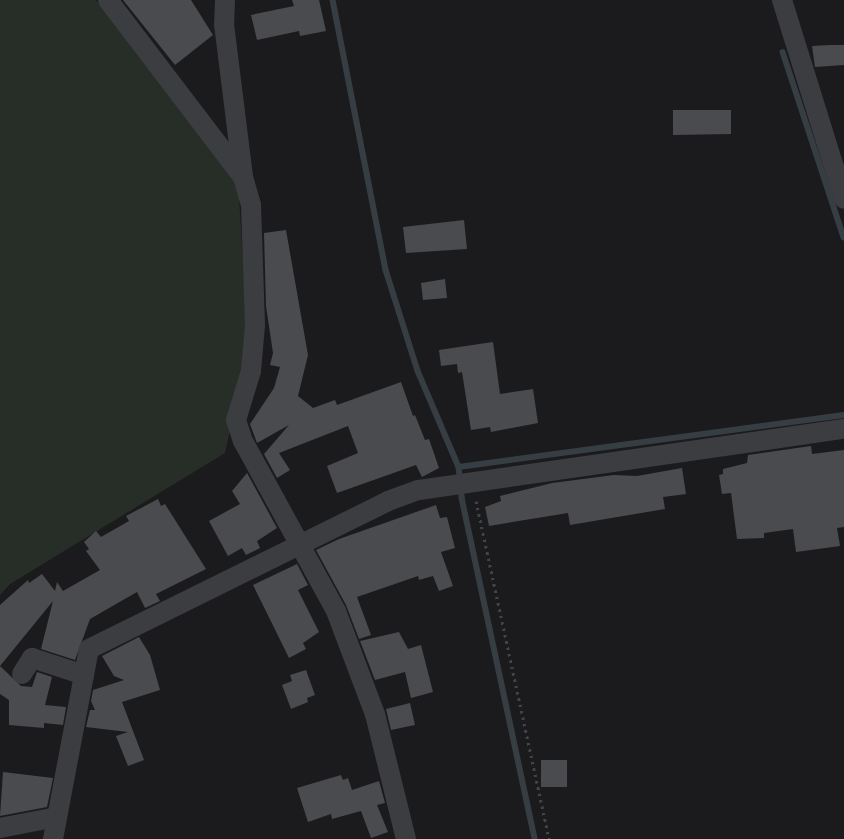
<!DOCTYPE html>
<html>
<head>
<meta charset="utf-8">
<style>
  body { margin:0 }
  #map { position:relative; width:844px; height:839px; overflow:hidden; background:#1b1b1d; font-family:Ubuntu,sans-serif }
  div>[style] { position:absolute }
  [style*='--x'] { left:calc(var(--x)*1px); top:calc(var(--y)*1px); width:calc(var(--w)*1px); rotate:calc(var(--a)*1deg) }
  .green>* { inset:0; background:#272e28 }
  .stream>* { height:5.5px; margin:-2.75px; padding:0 2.75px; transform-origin:2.75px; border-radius:2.75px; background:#363e44 }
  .building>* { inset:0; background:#4a4b4e }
  .path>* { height:3px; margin-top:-1.5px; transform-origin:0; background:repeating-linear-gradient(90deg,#424448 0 2.5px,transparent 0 6.5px) }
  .minor>* { height:20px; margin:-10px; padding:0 10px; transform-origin:10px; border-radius:10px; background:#3c3d41 }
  span { translate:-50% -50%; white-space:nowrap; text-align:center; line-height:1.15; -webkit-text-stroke:4px #161618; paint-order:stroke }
</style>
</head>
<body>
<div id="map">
  <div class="green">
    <div style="clip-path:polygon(0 0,96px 0,238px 179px,248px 348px,225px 453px,10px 584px,0 595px)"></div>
  </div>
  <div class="stream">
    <div style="--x:333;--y:0;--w:275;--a:78.9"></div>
    <div style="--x:386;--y:270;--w:106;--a:72.4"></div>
    <div style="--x:418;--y:371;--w:104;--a:66.9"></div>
    <div style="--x:459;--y:467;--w:31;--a:84"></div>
    <div style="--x:462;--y:498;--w:349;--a:77.9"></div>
    <div style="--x:783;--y:52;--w:195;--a:71.8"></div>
    <div style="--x:459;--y:467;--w:388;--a:-7.7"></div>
  </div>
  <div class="building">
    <div style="clip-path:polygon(123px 0,191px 0,213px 35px,175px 65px)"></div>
    <div style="clip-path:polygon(292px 0,319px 0,326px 31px,300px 36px,299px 31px,257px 40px,251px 15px,294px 6px)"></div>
    <div style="clip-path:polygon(830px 45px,844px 45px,844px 65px,815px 67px,812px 46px)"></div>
    <div style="clip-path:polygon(673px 110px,731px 110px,731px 134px,673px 135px)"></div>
    <div style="clip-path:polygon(464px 220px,467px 249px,406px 253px,403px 227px)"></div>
    <div style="clip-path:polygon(286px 230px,308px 355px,298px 396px,313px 408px,335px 400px,337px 405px,401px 382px,413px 416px,415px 415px,425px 440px,429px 439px,439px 468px,422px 477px,416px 465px,337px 493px,327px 466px,358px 453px,348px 426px,279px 453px,290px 470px,277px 478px,264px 454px,289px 425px,257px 443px,250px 424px,274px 388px,280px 367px,270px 365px,273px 353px,266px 306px,264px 233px)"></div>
    <div style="clip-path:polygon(445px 279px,447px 298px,423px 300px,421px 283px)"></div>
    <div style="clip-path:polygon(493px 342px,500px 394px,533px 389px,538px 423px,491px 432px,490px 427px,471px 430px,462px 372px,458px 373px,457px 364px,441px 366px,439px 350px)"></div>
    <div style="clip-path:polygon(811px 446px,812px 454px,844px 450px,844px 527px,837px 528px,840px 546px,796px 552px,793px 529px,764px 533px,764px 538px,737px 539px,731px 493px,722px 494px,719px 475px,723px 474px,723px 469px,747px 463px,748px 455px)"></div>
    <div style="clip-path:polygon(682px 468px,686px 494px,663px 497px,665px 509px,570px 525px,568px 513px,489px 526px,485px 507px,501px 501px,500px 496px,552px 483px,614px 475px,637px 476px)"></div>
    <div style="clip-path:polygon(247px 473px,277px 528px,257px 541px,260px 548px,246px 555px,242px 548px,228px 556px,209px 521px,240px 504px,232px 491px)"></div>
    <div style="clip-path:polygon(158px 499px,161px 506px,165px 504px,206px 569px,156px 594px,160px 601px,145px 608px,137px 592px,90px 619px,75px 660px,41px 649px,53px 601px,0 666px,21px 686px,32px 687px,37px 672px,52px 677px,45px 705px,66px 707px,63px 725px,44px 723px,44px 728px,9px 725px,9px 700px,0 694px,0 605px,28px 580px,29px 583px,42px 574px,55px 591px,57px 582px,63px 591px,100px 570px,86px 551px,89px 549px,84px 542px,96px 531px,101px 537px,129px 521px,126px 516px)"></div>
    <div style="clip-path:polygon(436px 505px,440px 518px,447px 517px,455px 548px,441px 552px,453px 586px,439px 591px,433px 576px,419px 580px,418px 576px,357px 597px,371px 635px,359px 639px,346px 605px,316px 550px,339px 539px)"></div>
    <div style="clip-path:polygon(297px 564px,308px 585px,298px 590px,319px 632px,303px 643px,306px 649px,289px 658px,253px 585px)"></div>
    <div style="clip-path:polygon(399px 632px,408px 649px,421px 645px,433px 692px,411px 698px,405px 672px,375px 680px,360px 641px)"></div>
    <div style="clip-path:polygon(139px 637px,150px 655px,160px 690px,122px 702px,144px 760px,128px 766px,116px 736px,128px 732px,86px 727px,90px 710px,95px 710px,91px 701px,93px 690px,124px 680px,114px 676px,102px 656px)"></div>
    <div style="clip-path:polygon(306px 670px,315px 695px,307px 698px,308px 702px,291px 709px,282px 685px,292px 681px,290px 675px)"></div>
    <div style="clip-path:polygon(410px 703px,415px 725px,391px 730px,386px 709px)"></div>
    <div style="clip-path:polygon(541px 760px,567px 760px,567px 787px,541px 787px)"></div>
    <div style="clip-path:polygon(3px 772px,53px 778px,47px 807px,0 816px)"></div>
    <div style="clip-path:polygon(341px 775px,343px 780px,348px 778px,352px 790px,379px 781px,385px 803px,377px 805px,388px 832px,371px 838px,361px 811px,332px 819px,331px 814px,308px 822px,297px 788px)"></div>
  </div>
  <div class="path">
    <div style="--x:476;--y:501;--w:346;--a:77.8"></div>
  </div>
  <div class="minor">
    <div style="--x:108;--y:0;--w:221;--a:52.7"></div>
    <div style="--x:225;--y:0;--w:24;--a:92"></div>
    <div style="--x:224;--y:24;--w:154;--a:82.9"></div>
    <div style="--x:243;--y:177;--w:29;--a:74"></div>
    <div style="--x:251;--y:205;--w:120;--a:88.1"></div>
    <div style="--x:255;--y:325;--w:46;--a:95"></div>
    <div style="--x:251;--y:371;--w:51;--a:107"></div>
    <div style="--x:236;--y:420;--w:22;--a:72"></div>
    <div style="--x:243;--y:441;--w:194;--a:61.3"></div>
    <div style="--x:336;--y:611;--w:110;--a:69.3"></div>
    <div style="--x:375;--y:714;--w:129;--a:76.1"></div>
    <div style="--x:782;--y:0;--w:208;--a:72.7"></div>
    <div style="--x:22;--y:674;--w:19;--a:-58"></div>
    <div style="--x:32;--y:658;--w:55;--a:18.1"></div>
    <div style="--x:0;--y:828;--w:58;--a:-10.9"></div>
    <div style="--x:53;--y:839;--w:193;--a:-79.3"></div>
    <div style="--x:89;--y:649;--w:334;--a:-26.3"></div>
    <div style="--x:388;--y:501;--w:33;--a:-20"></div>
    <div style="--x:419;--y:490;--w:429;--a:-8.2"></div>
  </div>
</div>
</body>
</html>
